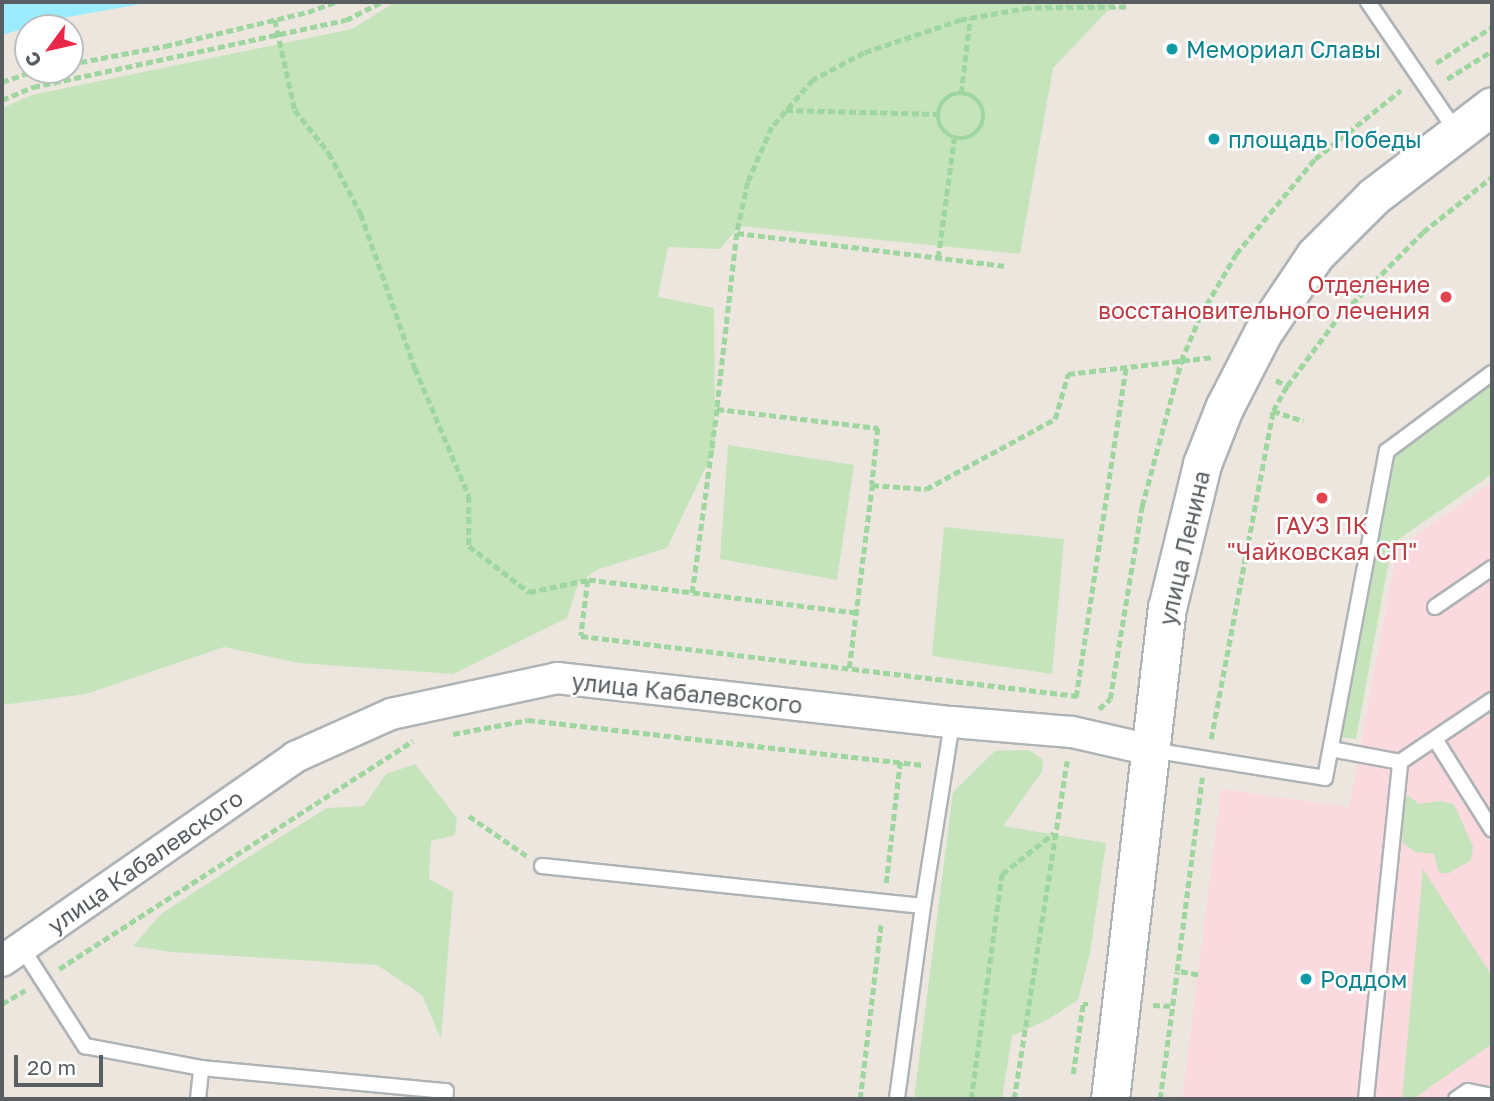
<!DOCTYPE html>
<html>
<head>
<meta charset="utf-8">
<style>
  body { margin:0 }
  #map { position:relative; width:1494px; height:1101px; overflow:hidden; background:#ece6df; font-family:"Golos Text",sans-serif }
  div>[style] { position:absolute }
  [style*='--x'] { left:calc(var(--x)*1px); top:calc(var(--y)*1px); width:calc(var(--w)*1px); rotate:calc(var(--a)*1deg) }
  .medical>* { inset:0; background:#fbdadf }
  .green>* { inset:0; background:#c5e4bb }
  .water>* { inset:0; background:#9cecff }
  .path>* { height:4.5px; margin-top:-2.25px; transform-origin:0; background:repeating-linear-gradient(90deg,#9ed69f 0 7px,transparent 0 10.5px) }
  .path>.ring { margin:-2.25px; padding:0; box-sizing:content-box; background:none; border:4.5px solid #9ed69f; border-radius:50% }
  .roads { filter:drop-shadow(2px 0 #aeb3b6) drop-shadow(-2px 0 #aeb3b6) drop-shadow(0 2px #aeb3b6) drop-shadow(0 -2px #aeb3b6) }
  .service>* { height:14px; margin:-7px; padding:0 7px; transform-origin:7px; border-radius:7px; background:#fff }
  .minor>* { height:30px; margin:-15px; padding:0 15px; transform-origin:15px; border-radius:15px; background:#fff }
  .tertiary>* { height:37px; margin:-18.5px; padding:0 18.5px; transform-origin:18.5px; border-radius:18.5px; background:#fff }
  .dots>* { width:19px; height:19px; translate:-50% -50%; box-sizing:border-box; border:4px solid #fff; border-radius:50% }
  span { translate:-50% -50%; white-space:nowrap; text-align:center; line-height:1.15; -webkit-text-stroke:5px #fff; paint-order:stroke }
  .culture-label { font-size:23px; color:#0d838f }
  .left { translate:0 -50%; text-align:left }
  .health-label { font-size:23px; color:#be3a42 }
  .right { translate:-100% -50%; text-align:right }
  .street-label { font-size:23px; color:#585e61 }
  .frame { position:absolute; inset:0; border:4px solid #585e61; pointer-events:none }
  .north { position:absolute; left:14px; top:14px; width:70px; height:70px; box-sizing:border-box; background:#fff; border:2px solid #bcbfc0; border-radius:50%; rotate:237deg; font-size:19px; font-weight:700; line-height:28px; text-align:center; color:#585e61 }
  .north::after { content:''; display:block; margin:auto; width:24px; height:32px; background:#ea2748; clip-path:polygon(50% 0,100% 100%,50% 72%,0 100%) }
  .scale { position:absolute; left:14px; top:1055px; width:89px; height:32px; box-sizing:border-box; border:4px solid #585e61; border-top:0; padding-left:9px; font-size:21px; line-height:24px; white-space:nowrap; color:#585e61; -webkit-text-stroke:5px #fff; paint-order:stroke }
</style>
</head>
<body>
<div id="map">
  <div class="medical">
    <div style="clip-path:polygon(1492px 482px,1492px 1099px,1182px 1099px,1221px 789px,1349px 807px,1397px 549px)"></div>
  </div>
  <div class="green">
    <div style="clip-path:polygon(395px 2px,1116px 2px,1053px 68px,1020px 254px,739px 226px,720px 249px,668px 247px,658px 297px,714px 308px,715px 448px,667px 548px,599px 569px,579px 582px,567px 618px,453px 674px,299px 663px,224px 647px,86px 694px,2px 705px,2px 108px,32px 95px,352px 29px)"></div>
    <div style="clip-path:polygon(1492px 383px,1492px 474px,1392px 544px,1356px 739px,1340px 737px,1396px 453px)"></div>
    <div style="clip-path:polygon(728px 445px,854px 465px,837px 580px,720px 559px)"></div>
    <div style="clip-path:polygon(944px 527px,1064px 539px,1052px 674px,932px 656px)"></div>
    <div style="clip-path:polygon(1029px 750px,1043px 760px,1042px 772px,1003px 826px,1106px 843px,1090px 953px,1078px 1000px,1047px 1020px,1012px 1036px,1002px 1099px,914px 1099px,953px 792px,995px 751px)"></div>
    <div style="clip-path:polygon(415px 764px,457px 818px,455px 835px,431px 841px,429px 879px,453px 892px,441px 1039px,422px 995px,377px 965px,171px 952px,133px 946px,161px 914px,242px 861px,327px 808px,364px 806px,386px 774px)"></div>
    <div style="clip-path:polygon(1408px 795px,1419px 804px,1439px 801px,1454px 804px,1473px 847px,1471px 860px,1449px 873px,1439px 873px,1434px 854px,1415px 852px,1403px 843px,1400px 807px)"></div>
    <div style="clip-path:polygon(1423px 869px,1492px 976px,1492px 1044px,1413px 1099px,1402px 1099px)"></div>
  </div>
  <div class="water">
    <div style="clip-path:polygon(2px 2px,152px 2px,57px 19px,2px 35px)"></div>
  </div>
  <div class="path">
    <div style="--x:1126;--y:7;--w:97;--a:179.4"></div>
    <div style="--x:1029;--y:8;--w:69;--a:170"></div>
    <div style="--x:961;--y:20;--w:102;--a:161.2"></div>
    <div style="--x:864;--y:53;--w:58;--a:152.1"></div>
    <div style="--x:813;--y:80;--w:62;--a:131.1"></div>
    <div style="--x:772;--y:127;--w:60;--a:113.6"></div>
    <div style="--x:748;--y:182;--w:52;--a:102.2"></div>
    <div style="--x:737;--y:233;--w:177;--a:96.5"></div>
    <div style="--x:717;--y:409;--w:162;--a:6.7"></div>
    <div style="--x:878;--y:428;--w:57;--a:96"></div>
    <div style="--x:872;--y:485;--w:54;--a:4.2"></div>
    <div style="--x:926;--y:489;--w:147;--a:-28.5"></div>
    <div style="--x:1055;--y:419;--w:47;--a:-73.9"></div>
    <div style="--x:1068;--y:374;--w:146;--a:-6.7"></div>
    <div style="--x:275;--y:20;--w:92;--a:77.5"></div>
    <div style="--x:295;--y:110;--w:55;--a:51.7"></div>
    <div style="--x:329;--y:153;--w:69;--a:62.3"></div>
    <div style="--x:361;--y:214;--w:163;--a:70.7"></div>
    <div style="--x:415;--y:368;--w:139;--a:67.1"></div>
    <div style="--x:469;--y:496;--w:50;--a:90"></div>
    <div style="--x:469;--y:546;--w:76;--a:37.5"></div>
    <div style="--x:529;--y:592;--w:60;--a:-11.5"></div>
    <div style="--x:1436;--y:63;--w:67;--a:-32.7"></div>
    <div style="--x:70;--y:64;--w:97;--a:-10.7"></div>
    <div style="--x:165;--y:46;--w:147;--a:-13.4"></div>
    <div style="--x:308;--y:12;--w:30;--a:-20"></div>
    <div style="--x:1447;--y:79;--w:53;--a:-31.9"></div>
    <div style="--x:2;--y:82;--w:36;--a:-19"></div>
    <div style="--x:961;--y:93;--w:75;--a:-83.1"></div>
    <div class="ring" style="left:938px;top:93px;width:41.5px;height:41.5px"></div>
    <div style="--x:2;--y:100;--w:34;--a:-23"></div>
    <div style="--x:33;--y:87;--w:320;--a:-12.1"></div>
    <div style="--x:346;--y:20;--w:39;--a:-27"></div>
    <div style="--x:786;--y:110;--w:152;--a:1.5"></div>
    <div style="--x:737;--y:233;--w:269;--a:7"></div>
    <div style="--x:938;--y:258;--w:120;--a:-82.3"></div>
    <div style="--x:1276;--y:380;--w:13;--a:29"></div>
    <div style="--x:1273;--y:411;--w:32;--a:18"></div>
    <div style="--x:692;--y:593;--w:186;--a:-82.3"></div>
    <div style="--x:856;--y:613;--w:270;--a:-173"></div>
    <div style="--x:588;--y:580;--w:56;--a:97.1"></div>
    <div style="--x:581;--y:636;--w:500;--a:6.9"></div>
    <div style="--x:849;--y:668;--w:184;--a:-82.8"></div>
    <div style="--x:1076;--y:697;--w:334;--a:-81.4"></div>
    <div style="--x:1099;--y:709;--w:15;--a:-42"></div>
    <div style="--x:1110;--y:699;--w:196;--a:-80.6"></div>
    <div style="--x:1142;--y:506;--w:150;--a:-74.9"></div>
    <div style="--x:1181;--y:361;--w:51;--a:-66.9"></div>
    <div style="--x:1201;--y:314;--w:69;--a:-59.7"></div>
    <div style="--x:1236;--y:254;--w:124;--a:-50.3"></div>
    <div style="--x:1315;--y:159;--w:110;--a:-38.7"></div>
    <div style="--x:453;--y:734;--w:76;--a:-10.6"></div>
    <div style="--x:528;--y:720;--w:398;--a:6.5"></div>
    <div style="--x:1211;--y:739;--w:334;--a:-79.3"></div>
    <div style="--x:1273;--y:411;--w:29;--a:-61"></div>
    <div style="--x:1287;--y:386;--w:84;--a:-53.3"></div>
    <div style="--x:1337;--y:319;--w:122;--a:-45.3"></div>
    <div style="--x:1423;--y:232;--w:88;--a:-38.6"></div>
    <div style="--x:469;--y:816;--w:70;--a:34.6"></div>
    <div style="--x:886;--y:883;--w:122;--a:-83.4"></div>
    <div style="--x:59;--y:969;--w:421;--a:-32.8"></div>
    <div style="--x:1198;--y:975;--w:21;--a:-169"></div>
    <div style="--x:1177;--y:971;--w:195;--a:-82.6"></div>
    <div style="--x:2;--y:1004;--w:27;--a:-31"></div>
    <div style="--x:1153;--y:1005;--w:20;--a:3"></div>
    <div style="--x:1073;--y:1074;--w:71;--a:-81.9"></div>
    <div style="--x:1083;--y:1004;--w:5;--a:0"></div>
    <div style="--x:860;--y:1099;--w:177;--a:-83.2"></div>
    <div style="--x:971;--y:1099;--w:227;--a:-82.2"></div>
    <div style="--x:1002;--y:874;--w:66;--a:-38.3"></div>
    <div style="--x:1014;--y:1099;--w:342;--a:-81.1"></div>
    <div style="--x:1160;--y:1099;--w:128;--a:-82.4"></div>
  </div>
  <div class="roads">
    <div class="service">
      <div style="--x:1368;--y:2;--w:156;--a:55.7"></div>
      <div style="--x:1435;--y:607;--w:69;--a:-34.4"></div>
      <div style="--x:1435;--y:739;--w:107;--a:57.9"></div>
      <div style="--x:1331;--y:749;--w:70;--a:10.7"></div>
      <div style="--x:1151;--y:750;--w:176;--a:9.1"></div>
      <div style="--x:1325;--y:778;--w:333;--a:-79.3"></div>
      <div style="--x:1387;--y:451;--w:131;--a:-36.6"></div>
      <div style="--x:542;--y:866;--w:383;--a:6"></div>
      <div style="--x:923;--y:906;--w:195;--a:97.7"></div>
      <div style="--x:923;--y:906;--w:186;--a:-81"></div>
      <div style="--x:22;--y:948;--w:117;--a:57.3"></div>
      <div style="--x:85;--y:1046;--w:118;--a:10.7"></div>
      <div style="--x:198;--y:1099;--w:31;--a:-84"></div>
      <div style="--x:201;--y:1068;--w:246;--a:5.4"></div>
      <div style="--x:446;--y:1091;--w:8;--a:97"></div>
      <div style="--x:1366;--y:1099;--w:339;--a:-84.2"></div>
      <div style="--x:1400;--y:762;--w:111;--a:-34"></div>
      <div style="--x:1456;--y:1099;--w:14;--a:-34"></div>
      <div style="--x:1468;--y:1091;--w:25;--a:12"></div>
    </div>
    <div class="minor">
      <div style="--x:2;--y:961;--w:357;--a:-34.8"></div>
      <div style="--x:295;--y:757;--w:105;--a:-24.1"></div>
      <div style="--x:391;--y:714;--w:170;--a:-12.2"></div>
      <div style="--x:557;--y:678;--w:397;--a:6.4"></div>
      <div style="--x:952;--y:722;--w:120;--a:4.8"></div>
      <div style="--x:1072;--y:732;--w:81;--a:12.8"></div>
    </div>
    <div class="tertiary">
      <div style="--x:1110;--y:1099;--w:494;--a:-83.4"></div>
      <div style="--x:1167;--y:608;--w:148;--a:-76.3"></div>
      <div style="--x:1202;--y:464;--w:60;--a:-68.6"></div>
      <div style="--x:1224;--y:408;--w:83;--a:-62.8"></div>
      <div style="--x:1262;--y:334;--w:95;--a:-56.1"></div>
      <div style="--x:1315;--y:255;--w:83;--a:-45"></div>
      <div style="--x:1374;--y:196;--w:148;--a:-37.3"></div>
    </div>
  </div>
  <div class="dots">
    <div style="left:1172px;top:49px;background:#0f9aa8"></div>
    <div style="left:1214px;top:139px;background:#0f9aa8"></div>
    <div style="left:1446px;top:297px;background:#e0444e"></div>
    <div style="left:1322px;top:498px;background:#e0444e"></div>
    <div style="left:1306px;top:979px;background:#0f9aa8"></div>
  </div>
  <div class="culture-label">
    <span class="left" style="left:1186px;top:49px">Мемориал Славы</span>
    <span class="left" style="left:1228px;top:139px">площадь Победы</span>
    <span class="left" style="left:1320px;top:979px">Роддом</span>
  </div>
  <div class="health-label">
    <span class="right" style="left:1430px;top:297px">Отделение<br>восстановительного лечения</span>
    <span style="left:1322px;top:538px">ГАУЗ ПК<br>"Чайковская СП"</span>
  </div>
  <div class="street-label">
    <span style="left:1184px;top:548px;rotate:-77deg">улица Ленина</span>
    <span style="left:687px;top:693px;rotate:6deg">улица Кабалевского</span>
    <span style="left:145px;top:861px;rotate:-35deg">улица Кабалевского</span>
  </div>
  <div class="frame"></div>
  <div class="north">С</div>
  <div class="scale">20 m</div>
</div>
</body>
</html>
